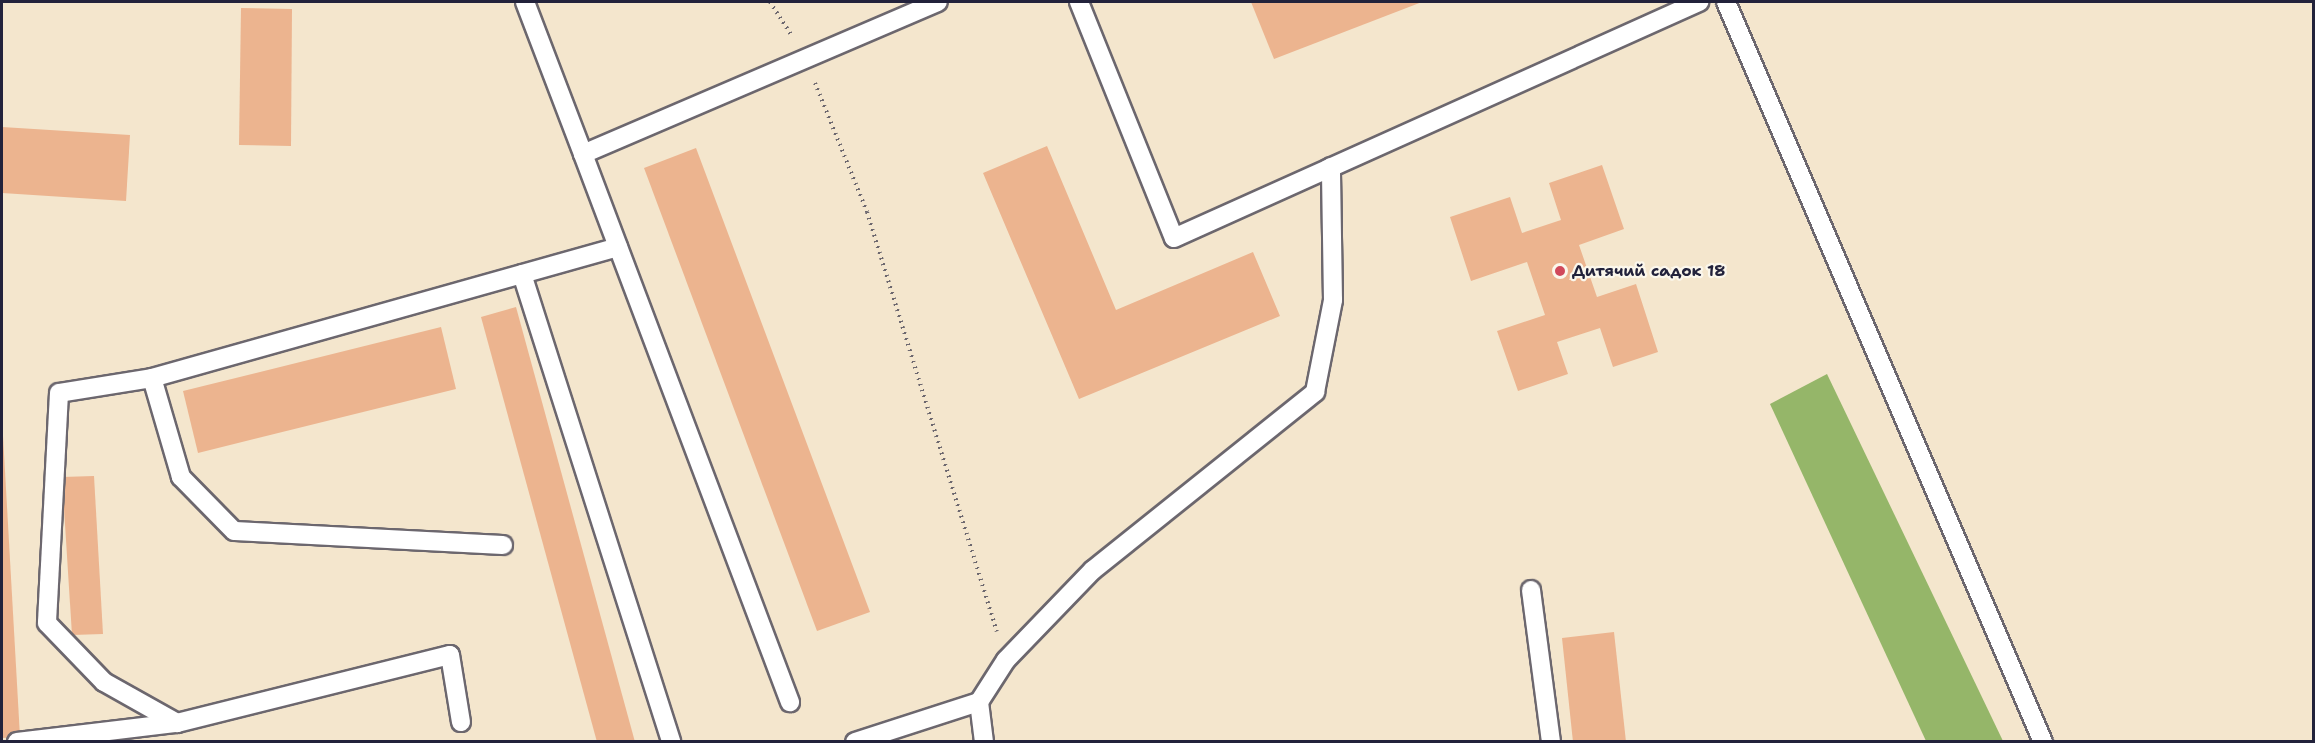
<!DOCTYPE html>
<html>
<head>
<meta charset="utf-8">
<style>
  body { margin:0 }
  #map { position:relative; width:2315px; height:743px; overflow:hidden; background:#f4e6cd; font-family:"Shantell Sans",sans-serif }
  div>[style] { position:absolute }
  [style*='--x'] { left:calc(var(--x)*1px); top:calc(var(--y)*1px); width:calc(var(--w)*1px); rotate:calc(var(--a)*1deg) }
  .forest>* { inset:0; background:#95b669 }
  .building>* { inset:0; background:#ecb48f }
  .path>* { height:4px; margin-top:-2px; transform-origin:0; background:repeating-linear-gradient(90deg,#6c676e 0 1.5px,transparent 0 6px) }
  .roads { filter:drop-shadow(2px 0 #6c676e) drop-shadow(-2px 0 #6c676e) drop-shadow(0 2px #6c676e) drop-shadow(0 -2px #6c676e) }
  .lane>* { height:18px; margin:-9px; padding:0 9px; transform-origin:9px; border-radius:9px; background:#fff }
  .dots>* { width:16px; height:16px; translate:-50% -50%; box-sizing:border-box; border:3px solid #fbf7ec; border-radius:50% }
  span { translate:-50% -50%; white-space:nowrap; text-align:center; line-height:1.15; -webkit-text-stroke:4.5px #fbf7ec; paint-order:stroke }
  .poi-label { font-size:16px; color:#22223b; font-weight:700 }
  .left { translate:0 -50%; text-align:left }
  .frame { position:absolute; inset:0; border:3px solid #22223b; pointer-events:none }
</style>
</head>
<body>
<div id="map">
  <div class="forest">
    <div style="clip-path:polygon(1827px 374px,2003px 741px,1926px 741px,1770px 404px)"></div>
  </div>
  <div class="building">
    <div style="clip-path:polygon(1251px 2px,1422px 2px,1274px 59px)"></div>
    <div style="clip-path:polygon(241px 8px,292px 9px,291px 146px,239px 145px)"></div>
    <div style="clip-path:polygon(2px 127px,130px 135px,126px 201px,2px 193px)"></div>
    <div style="clip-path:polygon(1047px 146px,1116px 310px,1253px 252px,1280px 316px,1079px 399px,983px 173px)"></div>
    <div style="clip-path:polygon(696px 148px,870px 612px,817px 631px,644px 168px)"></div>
    <div style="clip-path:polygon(1602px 165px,1624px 229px,1579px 245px,1597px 297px,1636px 284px,1658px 352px,1613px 367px,1600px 328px,1557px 342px,1568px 374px,1518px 391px,1497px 331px,1545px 315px,1527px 262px,1471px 281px,1450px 217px,1510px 197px,1522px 233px,1561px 220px,1549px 183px)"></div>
    <div style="clip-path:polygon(516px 307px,635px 742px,597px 742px,481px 317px)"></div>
    <div style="clip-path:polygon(441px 327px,456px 389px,198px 453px,183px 391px)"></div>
    <div style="clip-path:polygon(2px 418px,20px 737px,2px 738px)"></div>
    <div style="clip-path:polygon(94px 476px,103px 634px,72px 635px,62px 477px)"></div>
    <div style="clip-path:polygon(1614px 632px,1626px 742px,1573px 742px,1562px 638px)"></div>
  </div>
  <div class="path">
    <div style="--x:770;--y:2;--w:40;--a:57.1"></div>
    <div style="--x:815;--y:83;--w:139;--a:68"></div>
    <div style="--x:867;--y:212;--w:439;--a:72.8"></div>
  </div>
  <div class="roads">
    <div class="lane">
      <div style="--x:525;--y:2;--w:163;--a:69.1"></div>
      <div style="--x:583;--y:154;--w:386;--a:-23.2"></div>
      <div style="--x:1079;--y:2;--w:254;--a:68.1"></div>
      <div style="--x:1174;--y:238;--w:576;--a:-24.21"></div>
      <div style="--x:1726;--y:2;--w:805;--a:66.81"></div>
      <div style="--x:583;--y:154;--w:586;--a:69.31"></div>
      <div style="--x:522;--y:274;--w:491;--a:72.3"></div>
      <div style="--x:152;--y:378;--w:94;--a:170.8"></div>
      <div style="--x:59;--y:393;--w:230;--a:93"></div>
      <div style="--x:47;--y:623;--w:82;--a:46"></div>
      <div style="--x:104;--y:682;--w:84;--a:29.3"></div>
      <div style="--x:177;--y:723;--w:281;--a:-14"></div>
      <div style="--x:450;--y:655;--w:68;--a:80.7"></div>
      <div style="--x:503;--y:545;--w:269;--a:-177"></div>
      <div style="--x:234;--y:531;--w:76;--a:-134.5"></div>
      <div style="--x:181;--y:477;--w:103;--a:-106.3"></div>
      <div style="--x:152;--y:378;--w:484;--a:-15.7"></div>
      <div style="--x:1531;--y:590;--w:153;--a:82.5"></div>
      <div style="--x:979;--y:702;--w:50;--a:-57.3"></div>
      <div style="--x:1006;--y:660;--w:125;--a:-46"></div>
      <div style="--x:1093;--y:570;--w:285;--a:-38.7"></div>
      <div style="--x:1315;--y:392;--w:94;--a:-78.9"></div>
      <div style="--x:1333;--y:300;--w:133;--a:-90.9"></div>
      <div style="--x:17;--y:742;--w:161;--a:-6.8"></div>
      <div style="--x:855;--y:742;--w:130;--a:-17.9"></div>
      <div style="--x:979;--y:702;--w:40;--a:82.9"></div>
    </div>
  </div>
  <div class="dots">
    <div style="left:1560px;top:271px;background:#d1495b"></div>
  </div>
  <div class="poi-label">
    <span class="left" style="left:1572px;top:271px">Дитячий садок 18</span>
  </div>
  <div class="frame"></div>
</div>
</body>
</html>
